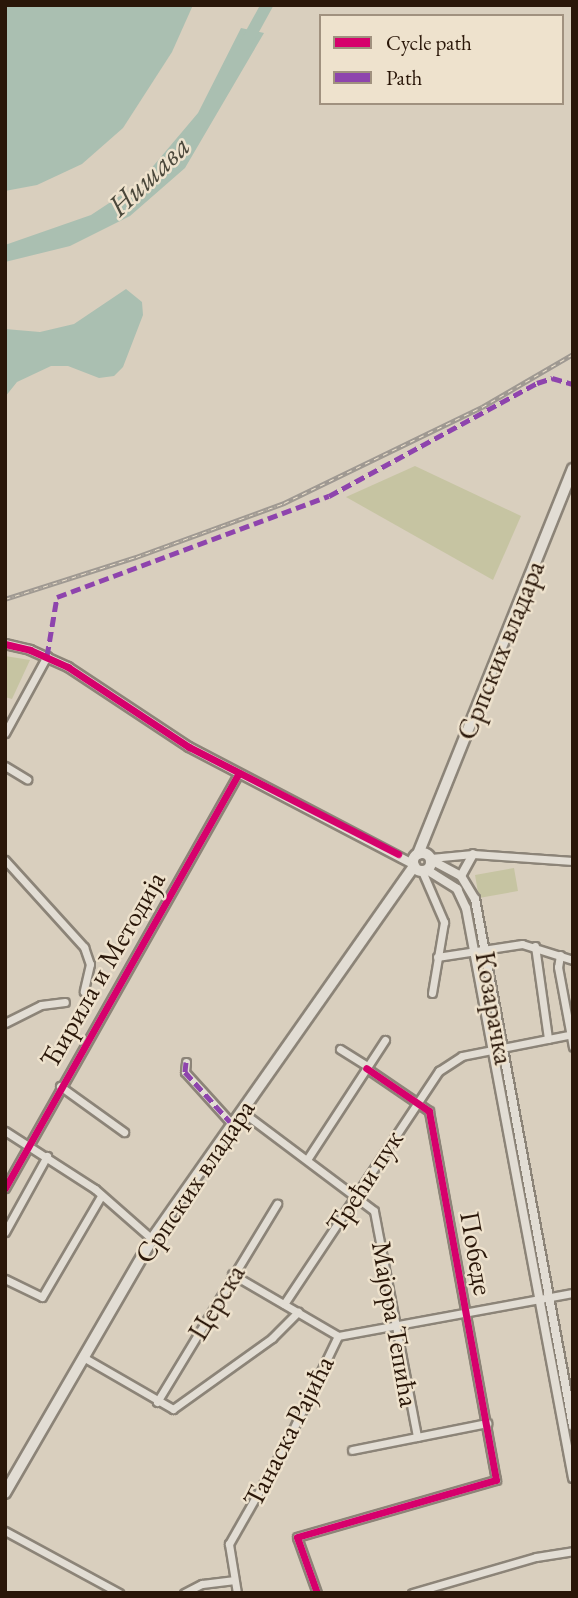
<!DOCTYPE html>
<html>
<head>
<meta charset="utf-8">
<style>
  body { margin:0 }
  #map { position:relative; width:578px; height:1598px; overflow:hidden; background:#d9cfbe; font-family:"EB Garamond",serif }
  div>[style] { position:absolute }
  [style*='--x'] { left:calc(var(--x)*1px); top:calc(var(--y)*1px); width:calc(var(--w)*1px); rotate:calc(var(--a)*1deg) }
  .green>* { inset:0; background:#c6c4a2 }
  .water>* { inset:0; background:#aabfb1 }
  .river>* { height:12px; margin:-6px; padding:0 6px; transform-origin:6px; border-radius:6px; background:#aabfb1 }
  .roads { filter:drop-shadow(2px 0 #8c8478) drop-shadow(-2px 0 #8c8478) drop-shadow(0 2px #8c8478) drop-shadow(0 -2px #8c8478) }
  .minor>* { height:7px; margin:-3.5px; padding:0 3.5px; transform-origin:3.5px; border-radius:3.5px; background:#e2ddd4 }
  .tertiary>* { height:8px; margin:-4px; padding:0 4px; transform-origin:4px; border-radius:4px; background:#e2ddd4 }
  .secondary>* { height:10px; margin:-5px; padding:0 5px; transform-origin:5px; border-radius:5px; background:#e2ddd4 }
  .secondary>.ring { margin:-5px; padding:0; box-sizing:content-box; background:none; border:10px solid #e2ddd4; border-radius:50% }
  .rail>* { height:4.5px; margin-top:-2.25px; transform-origin:0; background:repeating-linear-gradient(90deg,#eee2cd 0 5px,#9f9992 0 10px); box-sizing:border-box; border-block:2px solid #9f9992 }
  .quiet>* { height:5px; margin-top:-2.5px; transform-origin:0; background:repeating-linear-gradient(90deg,#8e44ad 0 10px,transparent 0 15px) }
  .cycleway>* { height:7px; margin:-3.5px; padding:0 3.5px; transform-origin:3.5px; border-radius:3.5px; background:#d6006c }
  span { translate:-50% -50%; white-space:nowrap; text-align:center; line-height:1.15; -webkit-text-stroke:5px #eee2cd; paint-order:stroke }
  .street-label { font-size:28px; color:#2a1709 }
  .water-label { font-size:30px; color:#4a473a; font-style:italic }
  .frame { position:absolute; inset:0; border:7px solid #2a1709; pointer-events:none }
  .legend { position:absolute; left:319px; top:14px; width:245px; height:91px; box-sizing:border-box; background:#eee2cd; border:2px solid #a0917f; margin:0; padding:9px 12px; list-style:none; font-size:21px; color:#2a1709 }
  .legend li { display:flex; align-items:center; gap:14px; height:35px }
  .legend b { width:35px; border:2px solid #a0917f }
</style>
</head>
<body>
<div id="map">
  <div class="green">
    <div style="clip-path:polygon(415px 466px,521px 516px,493px 580px,346px 497px)"></div>
    <div style="clip-path:polygon(5px 656px,30px 660px,12px 699px,5px 697px)"></div>
    <div style="clip-path:polygon(514px 868px,518px 891px,479px 898px,475px 875px)"></div>
  </div>
  <div class="water">
    <div style="clip-path:polygon(5px 5px,193px 5px,172px 52px,123px 128px,82px 164px,37px 185px,5px 191px)"></div>
    <div style="clip-path:polygon(241px 28px,264px 33px,185px 168px,130px 216px,70px 246px,5px 262px,5px 245px,91px 215px,138px 184px,198px 113px)"></div>
    <div style="clip-path:polygon(126px 289px,142px 302px,143px 315px,123px 367px,114px 376px,99px 378px,68px 366px,51px 366px,17px 382px,5px 397px,5px 329px,40px 332px,74px 324px)"></div>
  </div>
  <div class="river">
    <div style="--x:245;--y:45;--w:46;--a:-61.2"></div>
  </div>
  <div class="roads">
    <div class="minor">
      <div style="--x:5;--y:733;--w:88;--a:-61.4"></div>
      <div style="--x:5;--y:766;--w:26;--a:31"></div>
      <div style="--x:431;--y:858;--w:42;--a:-5.4"></div>
      <div style="--x:473;--y:854;--w:100;--a:4"></div>
      <div style="--x:5;--y:860;--w:118;--a:47.8"></div>
      <div style="--x:84;--y:947;--w:18;--a:71"></div>
      <div style="--x:90;--y:964;--w:28;--a:103"></div>
      <div style="--x:422;--y:871;--w:56;--a:66.7"></div>
      <div style="--x:444;--y:922;--w:72;--a:99.6"></div>
      <div style="--x:535;--y:946;--w:94;--a:82"></div>
      <div style="--x:560;--y:955;--w:12;--a:99"></div>
      <div style="--x:558;--y:967;--w:81;--a:79.4"></div>
      <div style="--x:437;--y:957;--w:86;--a:-8.7"></div>
      <div style="--x:522;--y:944;--w:53;--a:17.4"></div>
      <div style="--x:5;--y:1023;--w:40;--a:-26.6"></div>
      <div style="--x:41;--y:1005;--w:24;--a:-7"></div>
      <div style="--x:340;--y:1049;--w:32;--a:32"></div>
      <div style="--x:186;--y:1062;--w:10;--a:96"></div>
      <div style="--x:185;--y:1072;--w:70;--a:47.9"></div>
      <div style="--x:60;--y:1086;--w:79;--a:35.7"></div>
      <div style="--x:241;--y:1111;--w:166;--a:36.9"></div>
      <div style="--x:374;--y:1211;--w:230;--a:79.2"></div>
      <div style="--x:5;--y:1131;--w:107;--a:32.8"></div>
      <div style="--x:95;--y:1189;--w:76;--a:41.3"></div>
      <div style="--x:308;--y:1158;--w:141;--a:-56.9"></div>
      <div style="--x:5;--y:1188;--w:476;--a:-60.6"></div>
      <div style="--x:5;--y:1232;--w:87;--a:-61.1"></div>
      <div style="--x:232;--y:1274;--w:123;--a:30.3"></div>
      <div style="--x:5;--y:1279;--w:41;--a:25.9"></div>
      <div style="--x:42;--y:1297;--w:117;--a:-59.7"></div>
      <div style="--x:284;--y:1304;--w:280;--a:-56.4"></div>
      <div style="--x:439;--y:1071;--w:27;--a:-33"></div>
      <div style="--x:462;--y:1056;--w:113;--a:-11.2"></div>
      <div style="--x:338;--y:1336;--w:239;--a:-10.4"></div>
      <div style="--x:83;--y:1357;--w:104;--a:30"></div>
      <div style="--x:173;--y:1409;--w:122;--a:-35.6"></div>
      <div style="--x:272;--y:1338;--w:37;--a:-45"></div>
      <div style="--x:157;--y:1402;--w:232;--a:-58.8"></div>
      <div style="--x:352;--y:1450;--w:138;--a:-11.3"></div>
      <div style="--x:5;--y:1531;--w:130;--a:28.5"></div>
      <div style="--x:184;--y:1593;--w:20;--a:-27"></div>
      <div style="--x:202;--y:1584;--w:31;--a:-7"></div>
      <div style="--x:237;--y:1593;--w:50;--a:-99.3"></div>
      <div style="--x:229;--y:1544;--w:115;--a:-60.3"></div>
      <div style="--x:286;--y:1444;--w:120;--a:-64.3"></div>
      <div style="--x:317;--y:1593;--w:59;--a:-109.7"></div>
      <div style="--x:297;--y:1537;--w:207;--a:-16"></div>
      <div style="--x:496;--y:1480;--w:375;--a:-100.3"></div>
      <div style="--x:429;--y:1111;--w:76;--a:-145.7"></div>
      <div style="--x:412;--y:1593;--w:129;--a:-16.2"></div>
      <div style="--x:536;--y:1557;--w:37;--a:-9"></div>
    </div>
    <div class="tertiary">
      <div style="--x:5;--y:644;--w:26;--a:13"></div>
      <div style="--x:30;--y:650;--w:42;--a:24.1"></div>
      <div style="--x:68;--y:667;--w:145;--a:33.5"></div>
      <div style="--x:189;--y:747;--w:253;--a:27.6"></div>
      <div style="--x:431;--y:860;--w:34;--a:28"></div>
      <div style="--x:461;--y:876;--w:27;--a:59"></div>
      <div style="--x:475;--y:899;--w:536;--a:79.47"></div>
      <div style="--x:427;--y:870;--w:36;--a:32"></div>
      <div style="--x:457;--y:889;--w:21;--a:65"></div>
      <div style="--x:466;--y:908;--w:580;--a:79.37"></div>
      <div style="--x:461;--y:876;--w:25;--a:-61"></div>
    </div>
    <div class="secondary">
      <div class="ring" style="left:413px;top:853px;width:8px;height:8px"></div>
      <div style="--x:418;--y:854;--w:415;--a:-68.1"></div>
      <div style="--x:5;--y:1493;--w:293;--a:-59.9"></div>
      <div style="--x:152;--y:1239;--w:456;--a:-54.9"></div>
    </div>
  </div>
  <div class="rail">
    <div style="--x:5;--y:599;--w:138;--a:-17.8"></div>
    <div style="--x:136;--y:557;--w:158;--a:-20"></div>
    <div style="--x:284;--y:503;--w:220;--a:-25.9"></div>
    <div style="--x:482;--y:407;--w:105;--a:-30.2"></div>
  </div>
  <div class="quiet">
    <div style="--x:47;--y:656;--w:60;--a:-80.4"></div>
    <div style="--x:57;--y:597;--w:290;--a:-20.4"></div>
    <div style="--x:329;--y:496;--w:237;--a:-28.5"></div>
    <div style="--x:537;--y:383;--w:16;--a:-18"></div>
    <div style="--x:552;--y:378;--w:22;--a:16"></div>
    <div style="--x:186;--y:1062;--w:10;--a:96"></div>
    <div style="--x:185;--y:1072;--w:70;--a:47.9"></div>
  </div>
  <div class="cycleway">
    <div style="--x:5;--y:644;--w:26;--a:13"></div>
    <div style="--x:30;--y:650;--w:42;--a:24.1"></div>
    <div style="--x:68;--y:667;--w:145;--a:33.5"></div>
    <div style="--x:189;--y:747;--w:235;--a:27.1"></div>
    <div style="--x:5;--y:1188;--w:476;--a:-60.6"></div>
    <div style="--x:317;--y:1593;--w:59;--a:-109.7"></div>
    <div style="--x:297;--y:1537;--w:207;--a:-16"></div>
    <div style="--x:496;--y:1480;--w:375;--a:-100.3"></div>
    <div style="--x:429;--y:1111;--w:76;--a:-145.7"></div>
  </div>
  <div class="street-label">
    <span style="left:500px;top:650px;rotate:-68deg">Српских владара</span>
    <span style="left:102px;top:969px;rotate:-60deg">Ћирила и Методија</span>
    <span style="left:495px;top:1008px;rotate:80deg">Козарачка</span>
    <span style="left:194px;top:1181px;rotate:-56deg">Српских владара</span>
    <span style="left:364px;top:1181px;rotate:-57deg">Трећи пук</span>
    <span style="left:477px;top:1253px;rotate:80deg">Победе</span>
    <span style="left:216px;top:1302px;rotate:-59deg">Церска</span>
    <span style="left:396px;top:1324px;rotate:80deg">Мајора Тепића</span>
    <span style="left:288px;top:1431px;rotate:-63deg">Танаска Рајића</span>
  </div>
  <div class="water-label">
    <span style="left:149px;top:176px;rotate:-44deg">Нишава</span>
  </div>
  <div class="frame"></div>
  <ul class="legend">
  <li><b style="height:9px;background:#d6006c"></b>Cycle path</li>
  <li><b style="height:9px;background:#8e44ad"></b>Path</li>
  </ul>
</div>
</body>
</html>
